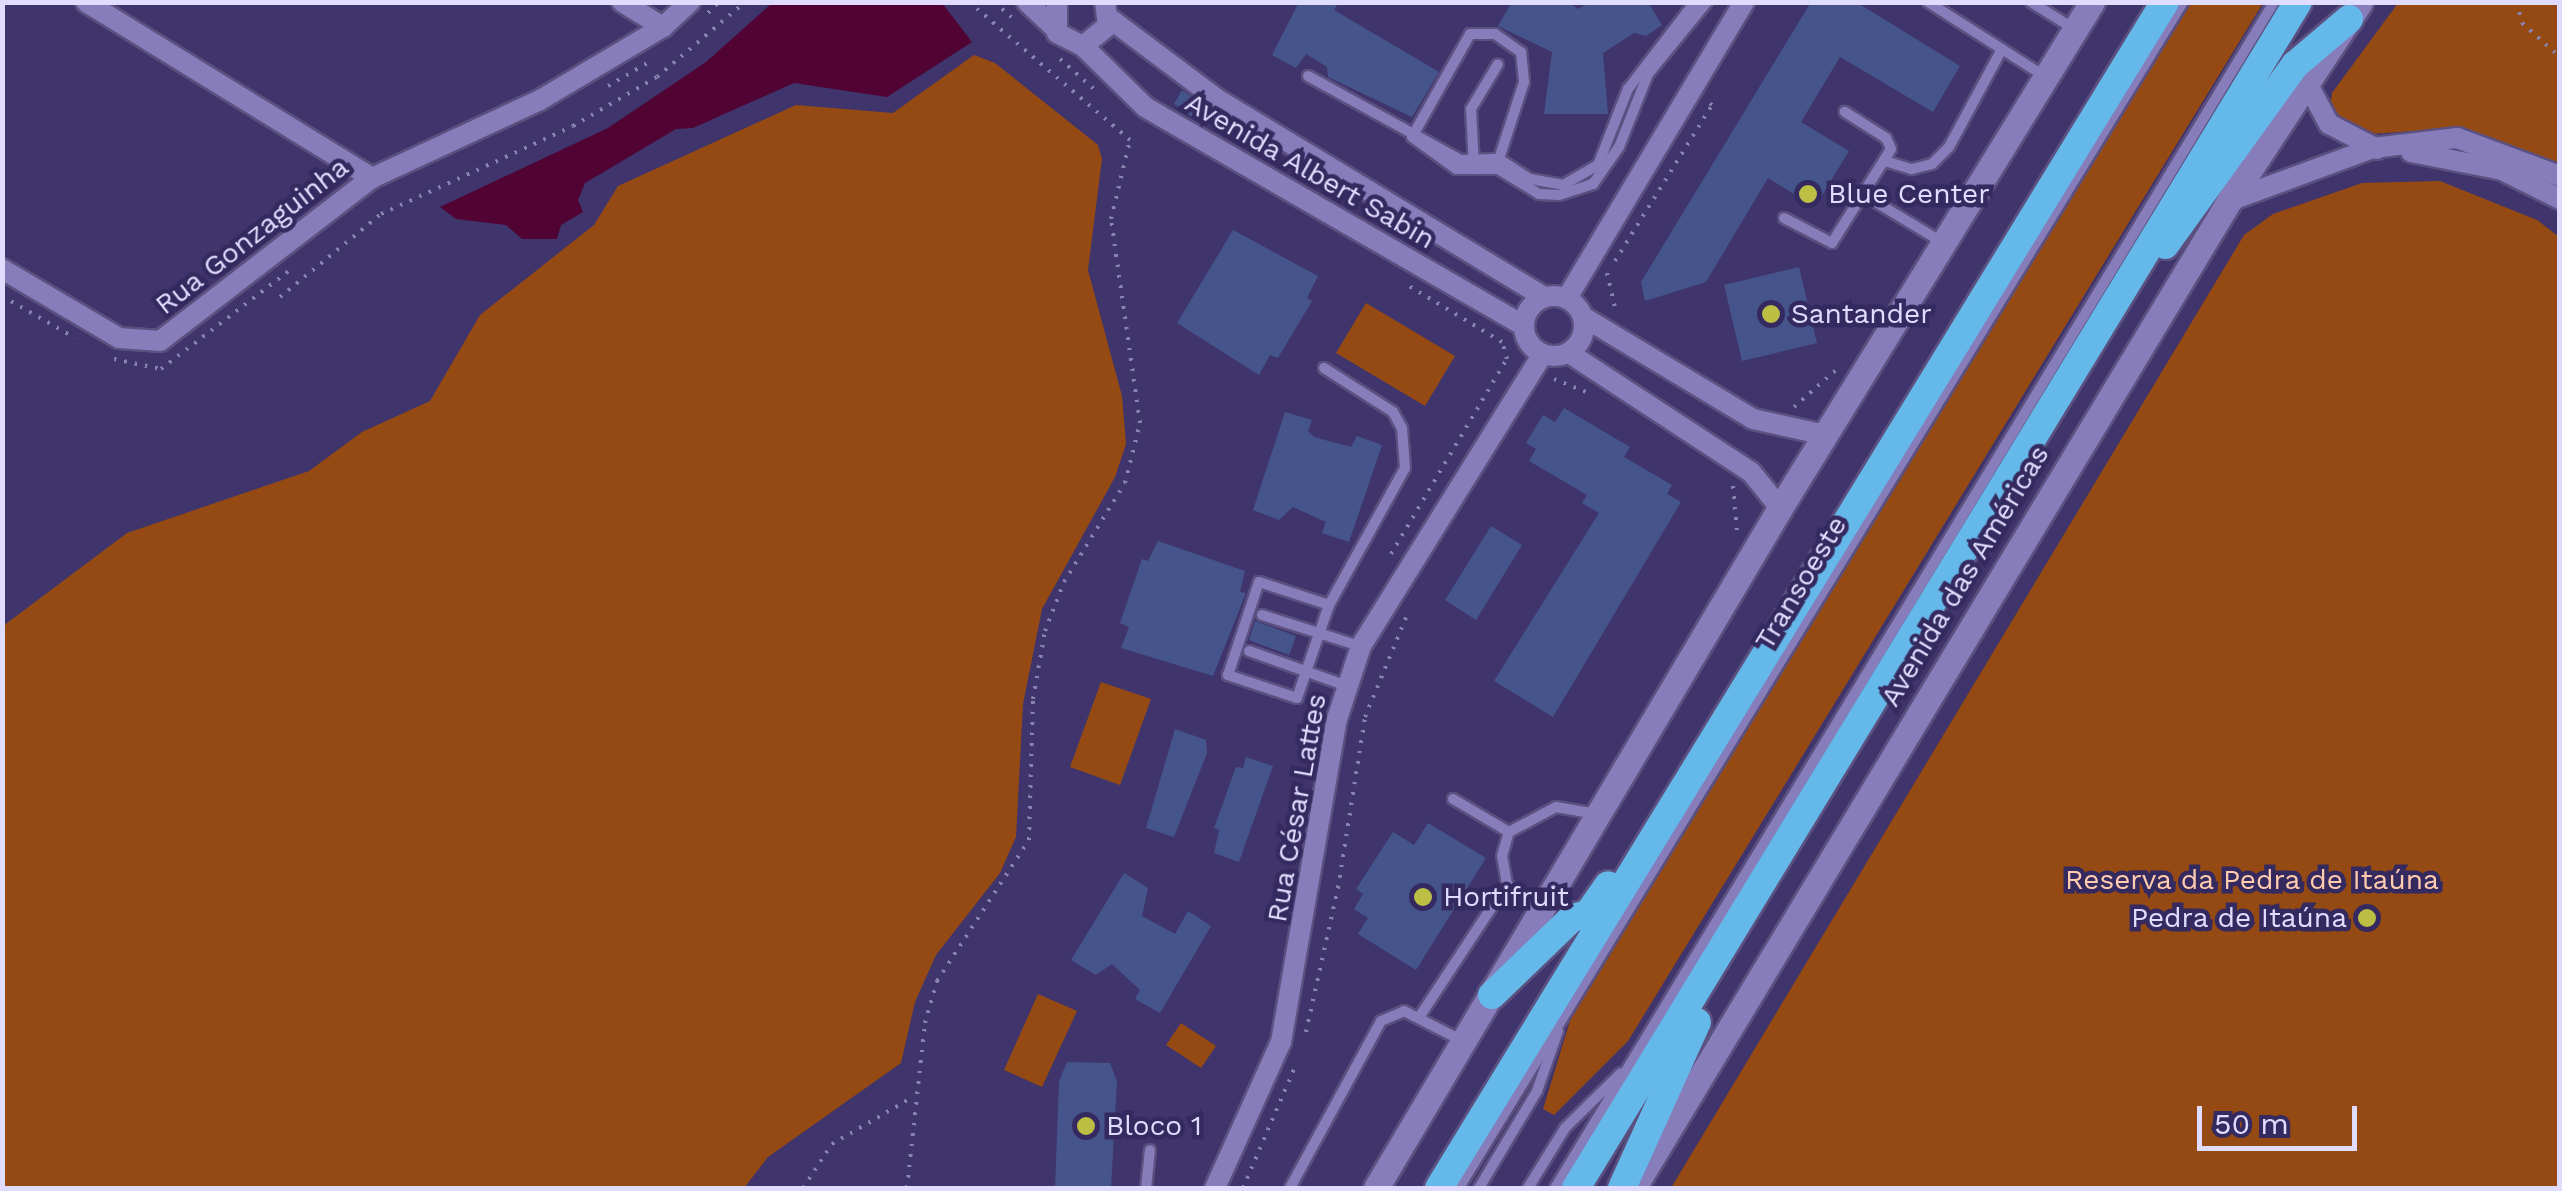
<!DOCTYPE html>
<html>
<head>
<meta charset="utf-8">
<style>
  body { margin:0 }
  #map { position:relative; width:2562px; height:1191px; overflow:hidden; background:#3f346b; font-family:"Work Sans",sans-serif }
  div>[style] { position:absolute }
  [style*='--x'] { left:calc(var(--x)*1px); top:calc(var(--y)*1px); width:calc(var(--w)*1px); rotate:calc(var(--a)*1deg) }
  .green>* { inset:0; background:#954a14 }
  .water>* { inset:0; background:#510333 }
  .building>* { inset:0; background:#45558b }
  .path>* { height:4px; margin-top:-2px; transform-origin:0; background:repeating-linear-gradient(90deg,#8a83b0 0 2.5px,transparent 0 10.5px) }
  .roads { filter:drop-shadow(2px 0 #5b507f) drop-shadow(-2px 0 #5b507f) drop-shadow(0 2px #5b507f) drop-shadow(0 -2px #5b507f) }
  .service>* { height:10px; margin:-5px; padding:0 5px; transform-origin:5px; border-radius:5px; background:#867dba }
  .minor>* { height:20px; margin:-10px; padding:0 10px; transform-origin:10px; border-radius:10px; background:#867dba }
  .minor>.ring { margin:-10px; padding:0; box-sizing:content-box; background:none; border:20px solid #867dba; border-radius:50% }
  .secondary>* { height:25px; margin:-12.5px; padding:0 12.5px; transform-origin:12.5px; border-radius:12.5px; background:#867dba }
  .trunk>* { height:28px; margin:-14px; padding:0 14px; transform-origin:14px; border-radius:14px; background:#65b8ea }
  .dots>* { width:28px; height:28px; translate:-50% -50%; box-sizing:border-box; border:5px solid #352a5f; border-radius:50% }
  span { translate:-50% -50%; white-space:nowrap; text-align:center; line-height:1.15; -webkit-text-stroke:9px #352a5f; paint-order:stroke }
  .street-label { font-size:28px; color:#e0dcfe }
  .poi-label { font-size:28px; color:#e0dcfe }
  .left { translate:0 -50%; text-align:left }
  .right { translate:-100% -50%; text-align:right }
  .park-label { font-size:28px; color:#ffccaf }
  .frame { position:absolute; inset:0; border:5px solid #e0dcfe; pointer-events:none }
  .scale { position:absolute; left:2197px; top:1106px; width:160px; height:45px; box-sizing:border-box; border:5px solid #e0dcfe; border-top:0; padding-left:12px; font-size:30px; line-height:35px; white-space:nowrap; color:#e0dcfe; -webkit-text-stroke:8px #352a5f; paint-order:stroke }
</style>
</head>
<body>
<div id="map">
  <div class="green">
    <div style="clip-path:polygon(2189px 3px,2263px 3px,1628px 1041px,1554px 1115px,1543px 1109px,1573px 1011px)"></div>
    <div style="clip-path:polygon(2398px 3px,2559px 3px,2559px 165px,2444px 129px,2356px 135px,2342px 130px,2330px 107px,2332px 93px)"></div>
    <div style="clip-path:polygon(974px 55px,995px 63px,1098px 145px,1102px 159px,1088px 270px,1122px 396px,1126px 444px,1115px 477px,1042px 609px,1023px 704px,1016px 837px,1000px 873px,936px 955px,915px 1002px,901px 1063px,768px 1157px,744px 1188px,3px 1188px,3px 626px,127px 533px,309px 471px,362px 432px,430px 401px,480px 315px,594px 225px,618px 186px,796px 105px,893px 113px)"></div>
    <div style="clip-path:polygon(2440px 181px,2537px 220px,2559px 237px,2559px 1188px,1671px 1188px,2244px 235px,2273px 214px,2362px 183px)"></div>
    <div style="clip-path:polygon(1366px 303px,1455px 356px,1425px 406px,1336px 353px)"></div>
    <div style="clip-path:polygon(1101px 682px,1151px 699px,1120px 785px,1070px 767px)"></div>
    <div style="clip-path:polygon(1038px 994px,1077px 1011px,1042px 1087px,1004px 1070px)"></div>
    <div style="clip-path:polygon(1181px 1023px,1216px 1046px,1201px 1068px,1166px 1045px)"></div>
  </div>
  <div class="water">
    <div style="clip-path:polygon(772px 3px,942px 3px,972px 42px,887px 97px,794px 83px,693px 128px,676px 129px,585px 183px,578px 200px,583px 212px,561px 225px,557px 239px,522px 239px,506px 225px,456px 219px,440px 207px,608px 128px,706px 62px)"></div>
  </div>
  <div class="building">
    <div style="clip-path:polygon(1299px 2px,1339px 2px,1334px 10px,1439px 72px,1412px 117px,1328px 77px,1327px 67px,1306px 54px,1296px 68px,1272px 55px)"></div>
    <div style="clip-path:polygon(1512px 2px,1569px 2px,1578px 9px,1590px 2px,1648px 2px,1662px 25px,1646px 36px,1634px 33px,1603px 53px,1608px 114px,1544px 114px,1552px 52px,1498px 26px)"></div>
    <div style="clip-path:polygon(1811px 2px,1856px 2px,1960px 66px,1933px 112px,1840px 57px,1801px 122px,1849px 151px,1815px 207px,1768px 178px,1706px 282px,1645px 301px,1641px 282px)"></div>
    <div style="clip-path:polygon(1182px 90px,1213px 112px,1205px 126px,1174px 104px)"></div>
    <div style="clip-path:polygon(1233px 230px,1318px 276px,1307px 298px,1312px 301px,1278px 358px,1270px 355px,1259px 375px,1177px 323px)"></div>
    <div style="clip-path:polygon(1799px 267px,1817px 343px,1742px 361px,1724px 285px)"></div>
    <div style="clip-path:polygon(1564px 408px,1630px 447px,1624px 457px,1672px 485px,1667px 494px,1681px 502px,1553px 717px,1494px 681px,1599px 513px,1582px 503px,1587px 495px,1529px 461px,1536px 449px,1526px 443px,1543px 415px,1555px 422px)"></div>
    <div style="clip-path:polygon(1285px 412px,1312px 420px,1308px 431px,1314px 437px,1351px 447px,1357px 436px,1382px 445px,1349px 542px,1322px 533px,1326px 522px,1293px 507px,1279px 520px,1253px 510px)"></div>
    <div style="clip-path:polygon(1491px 526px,1522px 545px,1476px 620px,1445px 600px)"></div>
    <div style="clip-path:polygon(1158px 541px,1245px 571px,1240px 592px,1246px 593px,1213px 676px,1121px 648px,1129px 627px,1120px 623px,1142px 559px,1148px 561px)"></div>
    <div style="clip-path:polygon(1255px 621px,1296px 636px,1289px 655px,1249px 640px)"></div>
    <div style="clip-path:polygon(1175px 729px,1206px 740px,1207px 753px,1174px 837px,1146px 828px)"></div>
    <div style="clip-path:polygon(1246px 757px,1273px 766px,1239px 862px,1214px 853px,1219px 830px,1214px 828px,1236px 767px,1243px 768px)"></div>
    <div style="clip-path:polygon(1428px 823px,1486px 858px,1416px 970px,1358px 934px,1368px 918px,1354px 909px,1363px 894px,1356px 889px,1393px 832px,1414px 845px)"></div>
    <div style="clip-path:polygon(1124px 873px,1148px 888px,1142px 916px,1175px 934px,1188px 911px,1211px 926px,1160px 1013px,1135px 999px,1140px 990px,1112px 964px,1096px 975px,1071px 960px)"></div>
    <div style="clip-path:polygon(1067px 1062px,1110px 1063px,1117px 1081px,1111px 1188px,1055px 1188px,1059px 1081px)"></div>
  </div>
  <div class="path">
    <div style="--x:994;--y:2;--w:23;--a:41"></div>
    <div style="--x:2517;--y:2;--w:22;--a:77"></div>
    <div style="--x:2522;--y:23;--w:51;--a:41.8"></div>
    <div style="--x:708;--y:13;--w:16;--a:-45"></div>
    <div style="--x:1060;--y:59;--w:45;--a:41.4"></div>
    <div style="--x:608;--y:86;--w:50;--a:-30.2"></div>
    <div style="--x:1615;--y:261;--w:184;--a:-58.1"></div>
    <div style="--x:1712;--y:105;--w:6;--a:-141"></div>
    <div style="--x:1607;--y:273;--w:40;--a:77"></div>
    <div style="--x:2;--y:296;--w:84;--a:29.9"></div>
    <div style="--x:280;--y:297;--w:131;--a:-39.4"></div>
    <div style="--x:381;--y:214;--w:211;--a:-24.6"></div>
    <div style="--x:573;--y:126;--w:97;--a:-30.3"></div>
    <div style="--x:657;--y:77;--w:116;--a:-40.4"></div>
    <div style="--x:114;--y:359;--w:48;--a:12"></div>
    <div style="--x:161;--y:369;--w:168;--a:-37.5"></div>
    <div style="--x:1554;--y:379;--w:35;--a:22"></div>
    <div style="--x:1794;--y:407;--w:56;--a:-41.4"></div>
    <div style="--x:1733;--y:486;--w:46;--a:85"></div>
    <div style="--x:1391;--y:554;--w:227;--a:-59.3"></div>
    <div style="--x:1507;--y:359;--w:18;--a:-106"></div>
    <div style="--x:1502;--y:342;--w:111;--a:-149"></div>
    <div style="--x:1306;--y:1032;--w:148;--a:-77.5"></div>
    <div style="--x:1338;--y:888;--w:173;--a:-81"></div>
    <div style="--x:1365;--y:717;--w:110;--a:-67.6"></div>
    <div style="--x:803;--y:1188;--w:53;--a:-56.6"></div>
    <div style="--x:832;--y:1144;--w:91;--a:-30.2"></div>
    <div style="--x:907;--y:1188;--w:166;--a:-83.8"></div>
    <div style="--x:925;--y:1023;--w:44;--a:-74.1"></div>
    <div style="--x:937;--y:981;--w:168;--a:-56.9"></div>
    <div style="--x:1029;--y:840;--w:141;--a:-88.4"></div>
    <div style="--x:1033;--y:699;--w:69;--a:-80"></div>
    <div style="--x:1045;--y:631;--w:53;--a:-68.8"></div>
    <div style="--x:1064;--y:582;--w:116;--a:-58.4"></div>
    <div style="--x:1125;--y:483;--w:62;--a:-76"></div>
    <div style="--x:1140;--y:423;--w:206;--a:-98.1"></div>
    <div style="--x:1111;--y:219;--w:81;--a:-76.5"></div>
    <div style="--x:1130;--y:140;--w:212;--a:-139.4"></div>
    <div style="--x:1243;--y:1188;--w:129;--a:-66.8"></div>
  </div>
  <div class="roads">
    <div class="service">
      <div style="--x:1928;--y:2;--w:138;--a:32.5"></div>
      <div style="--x:2031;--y:2;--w:51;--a:32.1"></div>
      <div style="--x:1308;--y:76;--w:175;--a:28.8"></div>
      <div style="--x:1461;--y:160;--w:38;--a:-2"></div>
      <div style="--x:1499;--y:159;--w:37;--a:33"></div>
      <div style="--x:1530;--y:179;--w:34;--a:10"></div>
      <div style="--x:1563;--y:185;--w:40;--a:-29.7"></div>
      <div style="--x:1598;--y:165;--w:82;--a:-68.5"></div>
      <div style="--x:1628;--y:89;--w:110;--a:-52.4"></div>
      <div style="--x:1412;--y:137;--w:54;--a:36"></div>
      <div style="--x:1456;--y:169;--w:42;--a:0"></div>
      <div style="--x:1498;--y:169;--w:48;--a:31.4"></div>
      <div style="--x:1539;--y:194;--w:20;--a:3"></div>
      <div style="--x:1559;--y:195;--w:36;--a:-18"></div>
      <div style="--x:1593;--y:184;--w:45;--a:-54.9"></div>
      <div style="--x:1619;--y:147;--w:79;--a:-68.3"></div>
      <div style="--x:1648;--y:74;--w:93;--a:-50.7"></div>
      <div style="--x:1412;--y:137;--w:118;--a:-60.6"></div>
      <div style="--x:1470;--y:34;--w:25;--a:0"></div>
      <div style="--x:1495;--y:34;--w:32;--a:35"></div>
      <div style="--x:1521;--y:52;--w:30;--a:84"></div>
      <div style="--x:1524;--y:82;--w:81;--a:108"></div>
      <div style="--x:1885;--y:161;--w:28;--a:17"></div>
      <div style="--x:1912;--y:169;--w:21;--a:-14"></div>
      <div style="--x:1932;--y:164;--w:24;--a:-45"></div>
      <div style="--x:1949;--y:147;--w:111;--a:-61.6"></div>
      <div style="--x:1474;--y:166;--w:57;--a:-93"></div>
      <div style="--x:1471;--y:109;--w:52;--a:-59"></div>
      <div style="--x:1864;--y:195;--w:91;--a:31.1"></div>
      <div style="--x:1784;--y:218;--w:54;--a:27.5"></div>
      <div style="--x:1832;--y:243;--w:111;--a:-57.9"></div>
      <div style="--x:1891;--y:149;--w:12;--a:-114"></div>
      <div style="--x:1886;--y:138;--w:49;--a:-147.6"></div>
      <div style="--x:1324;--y:368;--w:82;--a:32.5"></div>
      <div style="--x:1393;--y:412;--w:18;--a:61"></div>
      <div style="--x:1402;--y:428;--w:40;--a:85.7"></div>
      <div style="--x:1405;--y:468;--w:157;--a:119"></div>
      <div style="--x:1259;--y:582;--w:74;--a:18.2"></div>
      <div style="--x:1329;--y:605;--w:98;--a:109"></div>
      <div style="--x:1297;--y:698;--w:73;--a:-161.6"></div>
      <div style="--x:1228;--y:675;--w:98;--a:-71.6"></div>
      <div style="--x:1262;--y:615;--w:103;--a:17.6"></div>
      <div style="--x:1249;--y:651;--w:104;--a:19.7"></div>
      <div style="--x:1453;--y:799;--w:65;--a:30.5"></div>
      <div style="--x:1539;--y:913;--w:43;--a:-137.8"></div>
      <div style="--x:1507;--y:884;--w:28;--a:-100"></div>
      <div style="--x:1502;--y:856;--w:25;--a:-74"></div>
      <div style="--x:1509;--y:832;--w:53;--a:-28"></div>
      <div style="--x:1556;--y:807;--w:41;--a:9.9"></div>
      <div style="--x:1420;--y:1016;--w:158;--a:-56.6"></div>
      <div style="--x:1146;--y:1188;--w:38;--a:-84"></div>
      <div style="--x:1290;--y:1188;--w:190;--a:-61.4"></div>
      <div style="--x:1381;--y:1021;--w:25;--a:-23"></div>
      <div style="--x:1404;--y:1011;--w:66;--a:27"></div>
      <div style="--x:1459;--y:1188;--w:1390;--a:-58.6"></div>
      <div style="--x:1479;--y:1188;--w:113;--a:-59.1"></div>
      <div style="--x:1537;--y:1091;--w:64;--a:-70.7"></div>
      <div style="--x:1528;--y:1188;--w:70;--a:-58.3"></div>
      <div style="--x:1565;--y:1128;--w:78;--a:-44.5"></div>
      <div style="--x:1555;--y:1188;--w:1387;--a:-58.77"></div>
    </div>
    <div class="minor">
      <div style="--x:86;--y:2;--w:336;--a:31.6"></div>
      <div style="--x:622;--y:2;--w:48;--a:31.4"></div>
      <div style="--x:1027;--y:2;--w:35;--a:43"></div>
      <div style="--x:1057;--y:2;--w:31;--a:90"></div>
      <div style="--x:1057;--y:33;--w:29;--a:27"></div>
      <div style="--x:1083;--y:46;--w:32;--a:-39"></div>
      <div style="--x:1108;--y:26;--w:24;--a:-97"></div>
      <div style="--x:1109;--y:18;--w:135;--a:36.9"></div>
      <div style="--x:1217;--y:99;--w:382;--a:31.2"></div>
      <div style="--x:1083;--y:46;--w:87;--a:44.5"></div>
      <div style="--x:1145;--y:107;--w:438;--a:30"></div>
      <div style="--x:2307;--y:83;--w:47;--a:61.8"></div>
      <div style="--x:2329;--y:124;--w:54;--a:27.5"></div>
      <div style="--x:2411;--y:152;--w:93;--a:11.2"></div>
      <div style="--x:2502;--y:170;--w:65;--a:26.6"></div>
      <div style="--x:2229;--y:201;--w:153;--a:-20.2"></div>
      <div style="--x:2373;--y:148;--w:85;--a:-6.8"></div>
      <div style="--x:2457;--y:138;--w:110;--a:20.3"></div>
      <div style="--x:2;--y:269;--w:136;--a:30.5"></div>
      <div style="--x:119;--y:338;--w:41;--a:4.2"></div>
      <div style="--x:160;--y:341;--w:267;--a:-37.6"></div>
      <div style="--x:372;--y:178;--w:185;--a:-24.9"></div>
      <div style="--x:540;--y:100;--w:143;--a:-30.7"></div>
      <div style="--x:663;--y:27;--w:37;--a:-43"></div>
      <div class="ring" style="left:1524px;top:296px;width:40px;height:40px"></div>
      <div style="--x:1567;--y:298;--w:345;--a:-59.1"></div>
      <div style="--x:1585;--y:318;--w:196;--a:31"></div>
      <div style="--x:1753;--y:419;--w:74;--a:12.5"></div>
      <div style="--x:1569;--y:353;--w:217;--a:33.2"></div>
      <div style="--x:1751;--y:472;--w:46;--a:51.1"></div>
      <div style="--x:1215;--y:1188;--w:160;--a:-65.7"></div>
      <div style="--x:1281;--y:1042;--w:328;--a:-80.2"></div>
      <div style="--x:1337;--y:719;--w:77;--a:-71.8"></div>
      <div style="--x:1361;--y:646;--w:344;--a:-58.1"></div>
    </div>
    <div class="secondary">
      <div style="--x:1634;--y:1187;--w:1152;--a:-58.89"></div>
      <div style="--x:2229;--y:201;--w:238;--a:-56.6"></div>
      <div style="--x:1376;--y:1188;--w:791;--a:-59.28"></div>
      <div style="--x:1780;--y:508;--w:594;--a:-58.34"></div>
    </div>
    <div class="trunk">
      <div style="--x:2165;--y:245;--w:222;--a:-54.2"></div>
      <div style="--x:2295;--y:65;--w:71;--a:-40.4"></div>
      <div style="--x:1492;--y:995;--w:111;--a:-43.9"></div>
      <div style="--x:1572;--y:918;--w:16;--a:-14"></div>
      <div style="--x:1588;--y:914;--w:35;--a:-55"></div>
      <div style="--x:1439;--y:1188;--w:1391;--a:-58.53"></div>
      <div style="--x:1576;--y:1188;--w:1388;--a:-58.67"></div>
      <div style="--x:1622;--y:1188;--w:182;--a:-65.7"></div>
    </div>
  </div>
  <div class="dots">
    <div style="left:1808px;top:194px;background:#bcbf44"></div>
    <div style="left:1771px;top:314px;background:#bcbf44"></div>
    <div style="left:1423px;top:897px;background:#bcbf44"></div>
    <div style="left:2367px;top:918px;background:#bcbf44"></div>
    <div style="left:1086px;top:1126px;background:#bcbf44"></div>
  </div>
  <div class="street-label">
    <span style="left:1310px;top:171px;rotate:30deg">Avenida Albert Sabin</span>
    <span style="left:252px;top:236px;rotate:-38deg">Rua Gonzaguinha</span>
    <span style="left:1965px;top:576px;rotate:-59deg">Avenida das Américas</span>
    <span style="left:1801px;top:583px;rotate:-59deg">Transoeste</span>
    <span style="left:1297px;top:808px;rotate:-80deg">Rua César Lattes</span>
  </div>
  <div class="poi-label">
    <span class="left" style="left:1828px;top:194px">Blue Center</span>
    <span class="left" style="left:1791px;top:314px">Santander</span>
    <span class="left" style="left:1443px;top:897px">Hortifruit</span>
    <span class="right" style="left:2347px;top:918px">Pedra de Itaúna</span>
    <span class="left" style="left:1106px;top:1126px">Bloco 1</span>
  </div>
  <div class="park-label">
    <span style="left:2252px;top:880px">Reserva da Pedra de Itaúna</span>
  </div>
  <div class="frame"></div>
  <div class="scale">50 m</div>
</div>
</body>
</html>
